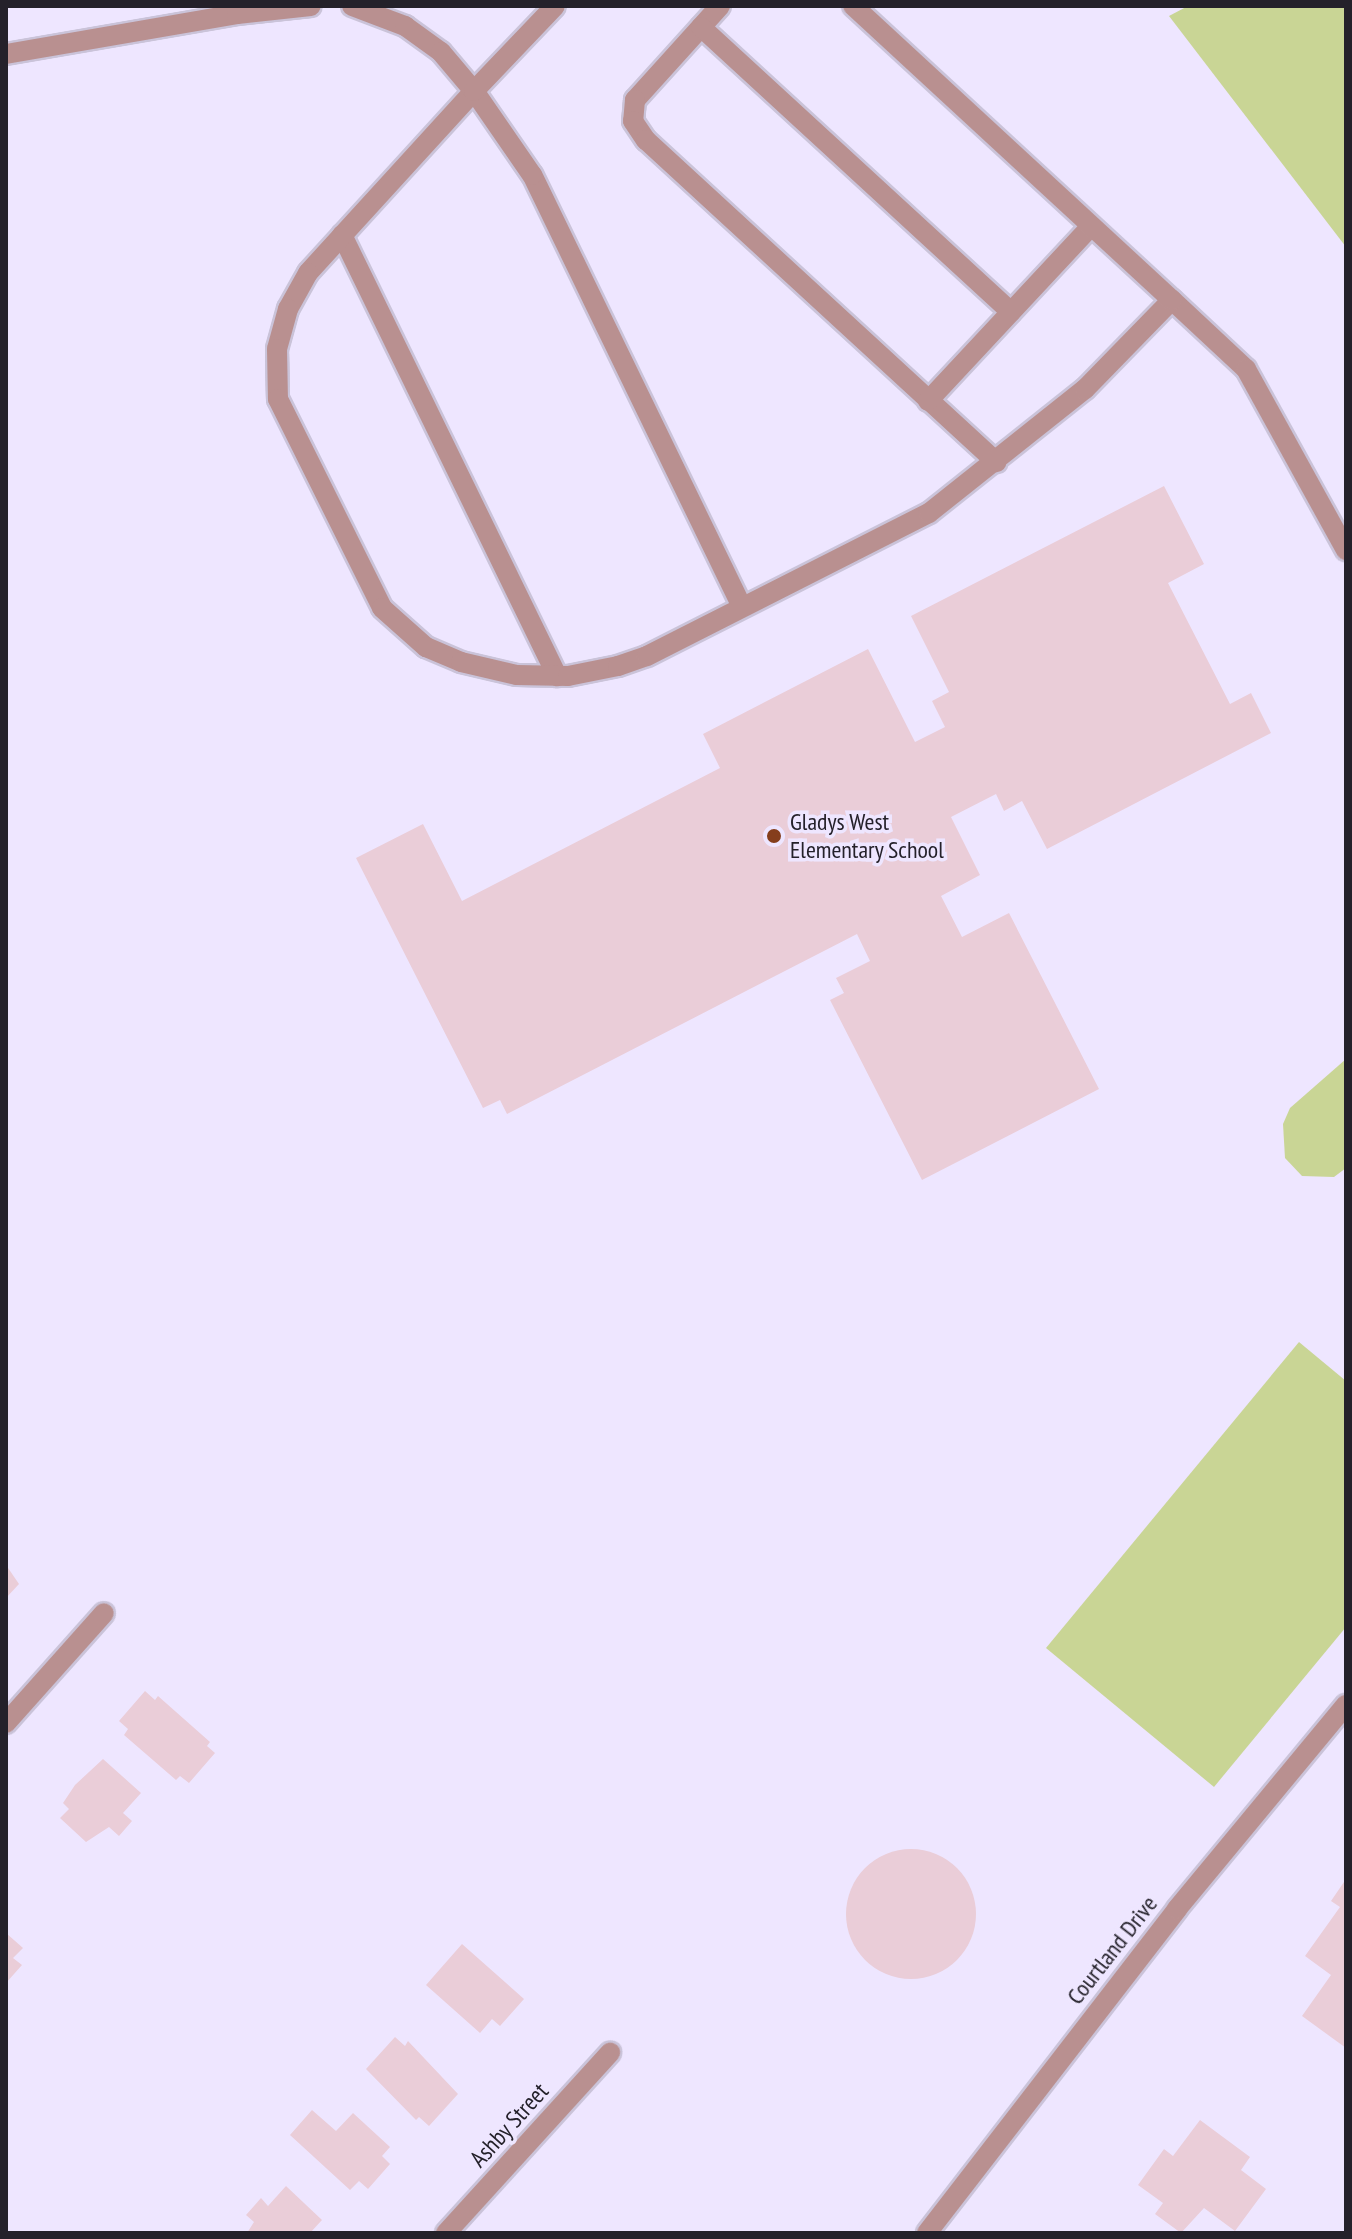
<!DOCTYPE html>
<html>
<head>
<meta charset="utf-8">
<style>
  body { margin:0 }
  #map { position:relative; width:1352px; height:2239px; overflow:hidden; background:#eee6ff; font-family:"PT Sans Narrow",sans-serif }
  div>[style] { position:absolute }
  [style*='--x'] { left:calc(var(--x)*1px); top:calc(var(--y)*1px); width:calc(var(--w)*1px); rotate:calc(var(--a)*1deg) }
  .green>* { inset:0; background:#c9d595 }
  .building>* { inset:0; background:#eacdd8 }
  .round { border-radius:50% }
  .roads { filter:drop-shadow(2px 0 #cac3d9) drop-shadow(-2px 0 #cac3d9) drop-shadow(0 2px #cac3d9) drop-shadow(0 -2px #cac3d9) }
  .service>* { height:20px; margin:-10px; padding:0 10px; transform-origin:10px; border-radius:10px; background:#b99090 }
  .minor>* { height:20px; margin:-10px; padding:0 10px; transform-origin:10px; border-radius:10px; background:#b99090 }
  .dots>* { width:22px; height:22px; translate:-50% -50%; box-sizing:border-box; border:4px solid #eee6ff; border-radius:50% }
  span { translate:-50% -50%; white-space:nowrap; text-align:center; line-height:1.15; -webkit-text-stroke:7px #eee6ff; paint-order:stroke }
  .poi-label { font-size:24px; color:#24212a }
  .left { translate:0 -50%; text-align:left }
  .street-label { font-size:24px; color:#24212a }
  .frame { position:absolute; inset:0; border:8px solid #24212a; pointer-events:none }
</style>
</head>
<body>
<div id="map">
  <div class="green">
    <div style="clip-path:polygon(1188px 6px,1346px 6px,1346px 247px,1169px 16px)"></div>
    <div style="clip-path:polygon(1346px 1059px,1346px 1168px,1334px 1177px,1302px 1176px,1285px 1158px,1283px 1124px,1290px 1108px)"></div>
    <div style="clip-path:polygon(1299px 1342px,1346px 1381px,1346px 1627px,1214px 1787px,1046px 1648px)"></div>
  </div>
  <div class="building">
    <div style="clip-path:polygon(1164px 486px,1204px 564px,1168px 583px,1230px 704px,1251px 693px,1271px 733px,1047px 849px,1022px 801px,1004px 811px,996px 794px,951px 817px,980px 875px,941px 896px,962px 937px,1009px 913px,1099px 1089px,922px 1180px,830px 1000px,844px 993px,836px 978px,870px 961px,857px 934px,507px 1114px,500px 1100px,483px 1108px,356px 858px,423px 824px,462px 901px,720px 768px,703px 734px,868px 649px,915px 742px,945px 727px,932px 701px,949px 692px,911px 616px)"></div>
    <div style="clip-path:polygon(6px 1565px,19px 1584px,6px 1598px)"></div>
    <div style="clip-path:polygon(145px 1691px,155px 1700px,158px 1696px,210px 1742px,207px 1746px,215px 1753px,189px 1783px,180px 1776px,176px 1780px,124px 1735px,128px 1729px,119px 1721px)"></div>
    <div style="clip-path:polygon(103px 1759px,141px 1793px,123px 1813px,132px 1821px,119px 1836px,109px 1827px,86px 1842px,60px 1818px,69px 1809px,63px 1803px,75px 1785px)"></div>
    <div class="round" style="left:846px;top:1849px;width:130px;height:130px"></div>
    <div style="clip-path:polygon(1346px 1879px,1346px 2048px,1302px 2016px,1331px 1975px,1305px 1956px,1340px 1907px,1331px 1901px)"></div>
    <div style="clip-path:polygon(6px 1933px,23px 1948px,13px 1958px,22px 1965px,6px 1983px)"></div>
    <div style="clip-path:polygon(462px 1944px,524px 1999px,500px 2026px,492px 2019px,480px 2033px,426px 1985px)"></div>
    <div style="clip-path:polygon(395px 2037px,405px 2046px,408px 2041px,458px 2094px,429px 2126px,419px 2117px,416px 2120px,366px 2069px)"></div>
    <div style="clip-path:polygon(312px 2110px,336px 2131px,353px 2113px,390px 2147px,382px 2156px,390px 2164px,368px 2189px,359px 2181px,350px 2190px,290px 2135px)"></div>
    <div style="clip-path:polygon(1200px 2120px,1250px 2157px,1241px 2170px,1266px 2189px,1235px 2231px,1204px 2208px,1181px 2233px,1155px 2214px,1163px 2203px,1138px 2185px,1164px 2149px,1173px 2156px)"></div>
    <div style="clip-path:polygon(286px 2186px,322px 2220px,310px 2233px,247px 2233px,254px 2222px,246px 2215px,261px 2198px,268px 2206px)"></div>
  </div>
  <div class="roads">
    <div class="service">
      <div style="--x:720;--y:6;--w:127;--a:132.1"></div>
      <div style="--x:635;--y:100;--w:21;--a:95"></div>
      <div style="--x:633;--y:121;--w:23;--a:56"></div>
      <div style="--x:646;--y:140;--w:476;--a:42.6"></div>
      <div style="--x:701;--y:27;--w:421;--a:42.6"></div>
      <div style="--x:342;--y:235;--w:491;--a:64"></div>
      <div style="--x:1172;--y:300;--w:101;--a:43"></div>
      <div style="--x:1246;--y:369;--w:207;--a:61.1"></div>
      <div style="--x:928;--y:401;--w:239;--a:-47"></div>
      <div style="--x:742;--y:607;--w:480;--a:-115.9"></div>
      <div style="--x:532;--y:175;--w:102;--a:-124.6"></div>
      <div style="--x:474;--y:91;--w:246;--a:132.4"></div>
      <div style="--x:308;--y:273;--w:41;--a:119.1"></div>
      <div style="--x:288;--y:309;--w:41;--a:105.4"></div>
      <div style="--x:277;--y:349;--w:50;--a:88.9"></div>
      <div style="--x:278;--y:399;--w:233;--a:63.5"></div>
      <div style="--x:382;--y:608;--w:59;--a:41.6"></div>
      <div style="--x:426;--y:647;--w:38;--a:23"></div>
      <div style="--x:461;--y:662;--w:57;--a:13.1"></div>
      <div style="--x:517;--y:675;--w:51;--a:1.1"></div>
      <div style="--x:568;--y:676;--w:51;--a:-11.3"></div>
      <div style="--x:618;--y:666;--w:31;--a:-19"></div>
      <div style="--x:647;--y:656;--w:316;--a:-26.9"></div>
      <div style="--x:929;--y:513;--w:199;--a:-38.5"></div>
      <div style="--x:1085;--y:389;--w:124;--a:-45.7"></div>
      <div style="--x:1172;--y:300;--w:434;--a:-137.3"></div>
    </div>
    <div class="minor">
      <div style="--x:352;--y:6;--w:57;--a:20.7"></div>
      <div style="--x:405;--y:26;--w:44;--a:35.8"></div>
      <div style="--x:441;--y:52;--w:51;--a:49.8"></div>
      <div style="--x:474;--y:91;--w:117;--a:-46.4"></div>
      <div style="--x:6;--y:54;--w:234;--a:-9.8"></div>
      <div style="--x:237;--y:14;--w:74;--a:-6.2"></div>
      <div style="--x:6;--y:1723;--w:147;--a:-48.3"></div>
      <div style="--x:446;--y:2233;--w:244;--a:-47.7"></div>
      <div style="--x:927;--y:2233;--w:409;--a:-52.3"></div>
      <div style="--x:1177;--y:1909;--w:265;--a:-50.4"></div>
    </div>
  </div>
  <div class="dots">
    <div style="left:774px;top:836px;background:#853e1c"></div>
  </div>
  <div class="poi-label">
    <span class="left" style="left:790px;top:836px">Gladys West<br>Elementary School</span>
  </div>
  <div class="street-label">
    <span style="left:1112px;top:1950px;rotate:-52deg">Courtland Drive</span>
    <span style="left:509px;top:2125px;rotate:-48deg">Ashby Street</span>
  </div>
  <div class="frame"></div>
</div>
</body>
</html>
